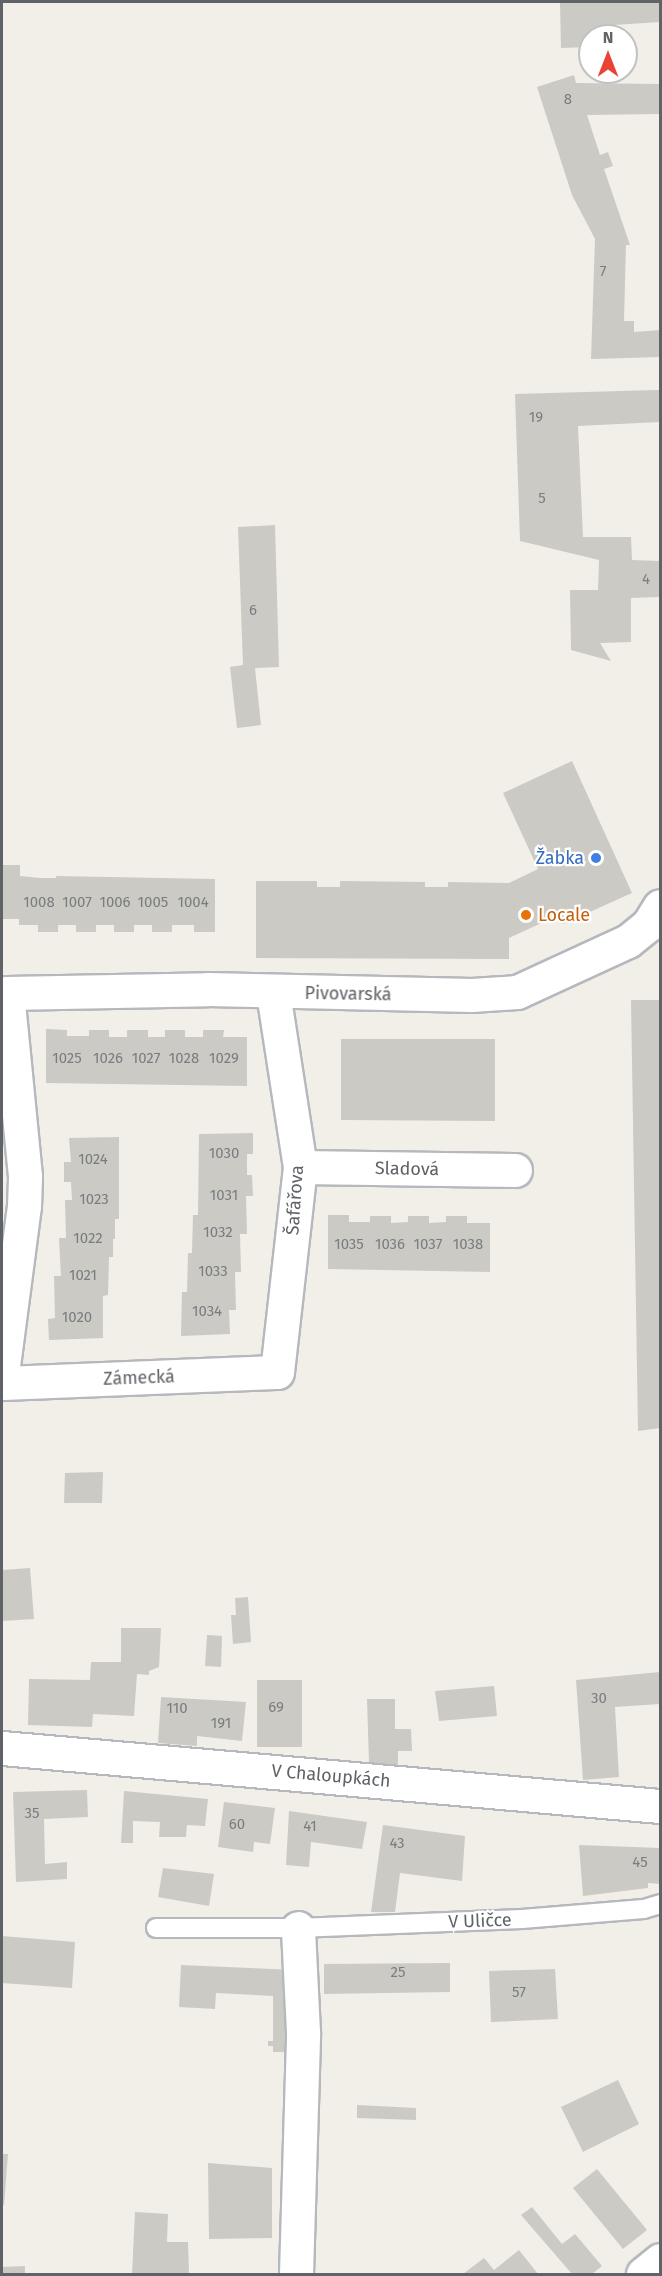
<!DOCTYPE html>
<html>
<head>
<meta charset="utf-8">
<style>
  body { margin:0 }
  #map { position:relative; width:662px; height:2276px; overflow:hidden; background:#f1efe8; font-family:"Fira Sans",sans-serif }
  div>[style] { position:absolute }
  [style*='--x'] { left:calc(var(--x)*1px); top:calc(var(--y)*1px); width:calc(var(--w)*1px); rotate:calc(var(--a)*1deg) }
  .building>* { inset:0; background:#cccac5 }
  .roads { filter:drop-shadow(2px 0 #b5b8bc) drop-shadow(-2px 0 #b5b8bc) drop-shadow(0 2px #b5b8bc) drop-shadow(0 -2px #b5b8bc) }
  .service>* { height:18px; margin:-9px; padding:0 9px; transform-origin:9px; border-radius:9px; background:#fff }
  .minor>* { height:33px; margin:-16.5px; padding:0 16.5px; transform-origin:16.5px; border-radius:16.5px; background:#fff }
  .tertiary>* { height:33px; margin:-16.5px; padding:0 16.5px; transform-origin:16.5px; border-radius:16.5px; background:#fff }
  .dots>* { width:16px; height:16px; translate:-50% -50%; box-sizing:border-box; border:3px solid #fff; border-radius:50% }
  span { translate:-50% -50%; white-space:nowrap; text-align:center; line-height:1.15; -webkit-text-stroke:4.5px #fff; paint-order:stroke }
  .number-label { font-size:15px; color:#7a7d7f }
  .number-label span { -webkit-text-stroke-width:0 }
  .shop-label { font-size:18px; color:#366cbe }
  .right { translate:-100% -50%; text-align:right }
  .food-label { font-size:18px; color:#c56008 }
  .left { translate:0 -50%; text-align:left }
  .street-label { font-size:18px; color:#5f6368 }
  .frame { position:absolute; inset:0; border:3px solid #5f6368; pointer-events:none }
  .north { position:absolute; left:578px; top:24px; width:60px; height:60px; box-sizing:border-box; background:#fff; border:2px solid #bfc1c3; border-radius:50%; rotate:0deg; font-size:16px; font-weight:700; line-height:24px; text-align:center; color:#5f6368 }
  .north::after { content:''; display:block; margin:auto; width:21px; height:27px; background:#ea4335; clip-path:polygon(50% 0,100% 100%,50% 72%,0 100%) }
</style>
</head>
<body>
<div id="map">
  <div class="building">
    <div style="clip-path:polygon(560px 2px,660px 2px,660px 22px,599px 26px,600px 36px,590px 36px,590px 47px,561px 48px)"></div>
    <div style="clip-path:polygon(574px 75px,576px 83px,660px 84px,660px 114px,587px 115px,600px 155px,608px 152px,613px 166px,604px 169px,630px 245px,626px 245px,624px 321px,634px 321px,634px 332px,660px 330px,660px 357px,591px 359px,595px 239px,572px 195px,537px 87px)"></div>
    <div style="clip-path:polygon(656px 390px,660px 390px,660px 422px,578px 426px,583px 537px,631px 537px,632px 560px,660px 561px,660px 597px,631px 598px,631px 642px,600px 643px,611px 661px,571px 650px,570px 590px,598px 590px,599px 560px,520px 541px,515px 394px)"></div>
    <div style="clip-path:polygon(275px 525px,279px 667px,255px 668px,261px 725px,237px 728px,230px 667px,243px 665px,238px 527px)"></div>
    <div style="clip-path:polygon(572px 761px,632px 893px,563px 924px,559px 915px,509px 938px,509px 959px,256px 958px,256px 881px,317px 881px,317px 887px,340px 887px,340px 881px,425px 882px,425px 887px,448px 887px,448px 882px,509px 883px,538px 869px,503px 793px)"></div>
    <div style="clip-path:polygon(2px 865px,20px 865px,20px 876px,40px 878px,56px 878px,56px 876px,215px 879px,215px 932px,194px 932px,194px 925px,172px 925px,172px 932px,152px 932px,152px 925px,134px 925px,134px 932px,114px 932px,114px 925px,96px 925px,96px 932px,76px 932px,76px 925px,58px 925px,58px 932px,38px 932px,38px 925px,19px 925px,19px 919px,2px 919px)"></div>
    <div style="clip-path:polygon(631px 1000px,660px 1000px,660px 1428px,638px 1431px)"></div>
    <div style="clip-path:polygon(46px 1029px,67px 1030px,67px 1036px,89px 1036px,89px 1030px,109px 1030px,109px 1037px,127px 1037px,127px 1030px,148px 1030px,148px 1037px,165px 1037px,165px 1030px,185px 1030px,185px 1037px,203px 1037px,203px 1030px,224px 1030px,223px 1037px,247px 1037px,247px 1086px,46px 1083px)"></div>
    <div style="clip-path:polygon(341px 1039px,495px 1039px,495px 1121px,341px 1120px)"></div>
    <div style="clip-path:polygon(253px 1133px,253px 1154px,247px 1154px,247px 1175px,252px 1175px,253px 1196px,246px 1196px,247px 1234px,240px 1234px,241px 1272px,235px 1272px,236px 1310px,229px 1310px,230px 1334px,181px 1336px,182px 1292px,187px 1292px,188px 1253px,192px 1253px,193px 1215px,198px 1215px,199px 1134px)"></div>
    <div style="clip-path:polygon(119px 1137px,119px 1219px,115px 1219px,115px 1239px,113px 1239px,113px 1257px,109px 1257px,108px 1295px,103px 1296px,103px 1338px,49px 1340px,48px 1319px,55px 1318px,54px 1276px,61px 1276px,59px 1238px,66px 1238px,65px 1200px,72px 1200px,71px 1182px,64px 1182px,64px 1162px,71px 1162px,69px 1138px)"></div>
    <div style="clip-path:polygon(328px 1215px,349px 1215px,349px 1222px,370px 1222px,370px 1216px,391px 1216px,391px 1223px,408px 1222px,408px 1216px,429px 1216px,429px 1223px,446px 1222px,446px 1216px,467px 1216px,467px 1223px,490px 1223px,490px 1272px,328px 1269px)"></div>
    <div style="clip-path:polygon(103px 1472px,102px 1503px,64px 1503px,65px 1473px)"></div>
    <div style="clip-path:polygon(30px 1568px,34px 1619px,2px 1621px,2px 1570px)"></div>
    <div style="clip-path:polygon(248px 1597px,251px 1642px,233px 1644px,231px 1615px,236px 1615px,235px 1598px)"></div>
    <div style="clip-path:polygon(121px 1628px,161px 1628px,159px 1667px,149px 1671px,149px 1675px,137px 1674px,134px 1716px,93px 1714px,92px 1727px,28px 1725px,29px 1679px,90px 1680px,91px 1662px,121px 1662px)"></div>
    <div style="clip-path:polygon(207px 1635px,222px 1636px,221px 1667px,205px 1666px)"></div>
    <div style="clip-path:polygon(660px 1672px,660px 1704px,615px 1707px,619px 1777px,583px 1780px,576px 1680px)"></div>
    <div style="clip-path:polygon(257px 1680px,302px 1680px,302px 1747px,257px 1747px)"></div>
    <div style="clip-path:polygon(494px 1686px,497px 1716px,439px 1721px,435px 1691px)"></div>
    <div style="clip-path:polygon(161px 1697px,246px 1702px,242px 1741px,197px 1736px,197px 1746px,158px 1743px)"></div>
    <div style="clip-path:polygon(367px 1699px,395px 1699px,395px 1729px,411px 1729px,412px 1751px,398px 1751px,398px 1765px,369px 1763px)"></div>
    <div style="clip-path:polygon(87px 1790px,88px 1817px,44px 1819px,45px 1864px,67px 1862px,67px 1879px,16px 1882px,13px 1792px)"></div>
    <div style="clip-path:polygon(124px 1791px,208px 1799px,205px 1826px,187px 1825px,186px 1837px,159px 1837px,160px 1822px,133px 1821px,133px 1843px,121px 1843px)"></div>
    <div style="clip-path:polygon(224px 1802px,275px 1808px,270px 1844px,254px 1842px,253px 1852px,218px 1847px)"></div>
    <div style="clip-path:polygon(289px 1811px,367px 1822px,362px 1849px,311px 1842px,309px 1867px,286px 1865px)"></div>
    <div style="clip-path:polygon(383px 1825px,465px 1836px,462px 1881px,400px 1873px,395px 1912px,371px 1912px)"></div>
    <div style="clip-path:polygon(579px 1845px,660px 1848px,660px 1884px,648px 1883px,648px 1888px,583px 1896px)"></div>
    <div style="clip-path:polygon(163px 1868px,214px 1874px,209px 1906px,158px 1897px)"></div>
    <div style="clip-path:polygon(2px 1936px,75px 1942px,72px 1988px,2px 1983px)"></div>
    <div style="clip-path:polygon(450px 1963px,450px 1992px,324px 1994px,324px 1964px)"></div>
    <div style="clip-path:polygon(181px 1965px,295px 1970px,295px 2052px,273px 2052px,273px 2046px,268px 2046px,268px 2041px,273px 2041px,273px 1996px,216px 1993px,215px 2009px,179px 2007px)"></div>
    <div style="clip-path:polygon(555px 1969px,558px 2019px,491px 2022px,489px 1971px)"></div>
    <div style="clip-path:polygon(618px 2080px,639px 2124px,583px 2152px,561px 2107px)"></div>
    <div style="clip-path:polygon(357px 2105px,416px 2108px,416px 2120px,357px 2118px)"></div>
    <div style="clip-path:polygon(2px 2154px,8px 2154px,4px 2205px,2px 2205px)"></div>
    <div style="clip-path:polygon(208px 2163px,272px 2168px,272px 2238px,209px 2239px)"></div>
    <div style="clip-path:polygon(597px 2169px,647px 2230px,623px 2249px,573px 2188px)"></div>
    <div style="clip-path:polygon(532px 2207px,562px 2244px,575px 2234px,602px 2266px,592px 2274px,572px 2274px,521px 2215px)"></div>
    <div style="clip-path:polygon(135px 2212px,168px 2214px,167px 2242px,188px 2242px,189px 2273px,132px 2274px)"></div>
    <div style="clip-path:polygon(519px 2250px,538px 2274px,463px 2274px,484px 2258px,494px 2270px)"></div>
    <div style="clip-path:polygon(25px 2266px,25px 2274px,2px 2274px,2px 2267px)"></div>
  </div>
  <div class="roads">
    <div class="service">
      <div style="--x:156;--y:1928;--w:142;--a:0"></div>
      <div style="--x:298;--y:1928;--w:224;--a:-2.3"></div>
      <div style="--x:522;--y:1919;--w:122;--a:-4.7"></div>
      <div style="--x:644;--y:1909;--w:17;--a:-17"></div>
    </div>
    <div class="minor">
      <div style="--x:300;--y:1167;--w:215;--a:0.8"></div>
      <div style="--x:2;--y:1373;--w:168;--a:-82.5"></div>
      <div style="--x:24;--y:1206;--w:30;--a:-88"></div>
      <div style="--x:25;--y:1176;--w:184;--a:-95.6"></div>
      <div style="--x:7;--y:993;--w:201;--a:-1.1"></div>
      <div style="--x:208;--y:989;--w:264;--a:1.3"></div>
      <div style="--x:472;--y:995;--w:45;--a:-3.8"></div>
      <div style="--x:517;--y:992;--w:122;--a:-24.7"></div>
      <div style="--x:628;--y:941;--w:26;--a:-39"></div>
      <div style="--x:648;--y:925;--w:22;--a:-58"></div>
      <div style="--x:2;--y:1383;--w:275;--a:-2.3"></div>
      <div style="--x:277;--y:1372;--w:206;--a:-83.6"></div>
      <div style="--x:300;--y:1167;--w:176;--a:-98.8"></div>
      <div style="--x:2;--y:1748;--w:661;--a:5.04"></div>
      <div style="--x:296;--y:2274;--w:242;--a:-88.3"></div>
      <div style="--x:303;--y:2032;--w:104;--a:-92.8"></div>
    </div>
    <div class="tertiary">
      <div style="--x:643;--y:2274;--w:22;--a:-39"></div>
    </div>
  </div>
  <div class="dots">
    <div style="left:596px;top:858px;background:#3f7fe0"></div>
    <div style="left:526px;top:915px;background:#e8710a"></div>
  </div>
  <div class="number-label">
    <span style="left:568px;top:100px">8</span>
    <span style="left:603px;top:272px">7</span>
    <span style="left:536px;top:418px">19</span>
    <span style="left:542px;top:499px">5</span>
    <span style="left:646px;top:580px">4</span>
    <span style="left:253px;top:611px">6</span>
    <span style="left:39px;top:903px">1008</span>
    <span style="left:77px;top:903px">1007</span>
    <span style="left:115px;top:903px">1006</span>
    <span style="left:153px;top:903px">1005</span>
    <span style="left:193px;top:903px">1004</span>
    <span style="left:67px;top:1059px">1025</span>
    <span style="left:108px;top:1059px">1026</span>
    <span style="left:146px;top:1059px">1027</span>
    <span style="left:184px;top:1059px">1028</span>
    <span style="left:224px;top:1059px">1029</span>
    <span style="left:224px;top:1154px">1030</span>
    <span style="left:93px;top:1160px">1024</span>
    <span style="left:224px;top:1196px">1031</span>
    <span style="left:94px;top:1200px">1023</span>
    <span style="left:218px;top:1233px">1032</span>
    <span style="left:88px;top:1239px">1022</span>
    <span style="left:349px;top:1245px">1035</span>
    <span style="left:390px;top:1245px">1036</span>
    <span style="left:428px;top:1245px">1037</span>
    <span style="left:468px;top:1245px">1038</span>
    <span style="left:213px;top:1272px">1033</span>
    <span style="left:83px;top:1276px">1021</span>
    <span style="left:207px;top:1312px">1034</span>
    <span style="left:77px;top:1318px">1020</span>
    <span style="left:599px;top:1699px">30</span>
    <span style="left:276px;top:1708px">69</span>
    <span style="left:177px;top:1709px">110</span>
    <span style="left:221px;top:1724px">191</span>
    <span style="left:32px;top:1814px">35</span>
    <span style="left:237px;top:1825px">60</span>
    <span style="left:310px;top:1827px">41</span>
    <span style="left:397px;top:1844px">43</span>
    <span style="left:640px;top:1863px">45</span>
    <span style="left:398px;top:1973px">25</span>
    <span style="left:519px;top:1993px">57</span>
  </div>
  <div class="shop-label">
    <span class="right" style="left:584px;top:858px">Žabka</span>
  </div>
  <div class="food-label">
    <span class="left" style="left:538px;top:915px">Locale</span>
  </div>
  <div class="street-label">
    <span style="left:348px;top:994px;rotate:1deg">Pivovarská</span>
    <span style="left:407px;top:1169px;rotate:1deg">Sladová</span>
    <span style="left:295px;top:1200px;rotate:-86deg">Šafářova</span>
    <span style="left:139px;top:1378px;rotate:-2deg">Zámecká</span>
    <span style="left:331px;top:1776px;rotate:5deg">V Chaloupkách</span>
    <span style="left:480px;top:1921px;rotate:-2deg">V Uličce</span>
  </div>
  <div class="frame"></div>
  <div class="north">N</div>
</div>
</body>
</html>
